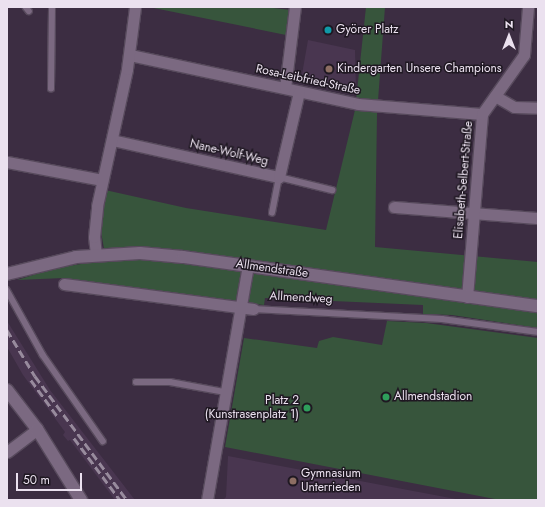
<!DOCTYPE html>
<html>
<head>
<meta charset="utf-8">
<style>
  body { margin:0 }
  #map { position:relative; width:545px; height:507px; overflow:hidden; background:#3c2d42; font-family:Jost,sans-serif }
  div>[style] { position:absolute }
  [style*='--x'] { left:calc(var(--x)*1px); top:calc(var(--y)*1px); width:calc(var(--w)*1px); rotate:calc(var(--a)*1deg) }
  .built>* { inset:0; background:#493650 }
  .green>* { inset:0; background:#37553c }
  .roads { filter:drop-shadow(1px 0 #574a5c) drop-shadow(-1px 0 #574a5c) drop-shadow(0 1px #574a5c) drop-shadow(0 -1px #574a5c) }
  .lane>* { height:5.5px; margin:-2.75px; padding:0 2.75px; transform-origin:2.75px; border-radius:2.75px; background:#7b6981 }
  .street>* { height:11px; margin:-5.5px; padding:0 5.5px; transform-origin:5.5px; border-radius:5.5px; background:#7b6981 }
  .secondary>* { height:12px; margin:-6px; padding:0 6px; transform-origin:6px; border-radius:6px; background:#7b6981 }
  .rail>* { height:2.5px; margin-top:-1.25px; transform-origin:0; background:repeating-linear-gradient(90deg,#988b9d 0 8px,transparent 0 12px) }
  .dots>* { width:11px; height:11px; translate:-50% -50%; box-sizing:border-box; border:2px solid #1f1822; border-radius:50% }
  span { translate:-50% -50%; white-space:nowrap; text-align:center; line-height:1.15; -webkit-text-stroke:3px #1f1822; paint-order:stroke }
  .poi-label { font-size:12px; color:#ebe1ef }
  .left { translate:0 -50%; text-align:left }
  .right { translate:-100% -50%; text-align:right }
  .street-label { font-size:12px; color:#ebe1ef }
  .frame { position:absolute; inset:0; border:8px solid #ebe1ef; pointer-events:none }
  .north { position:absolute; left:489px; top:16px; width:40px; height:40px; -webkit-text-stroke:3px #1f1822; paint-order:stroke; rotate:0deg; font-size:11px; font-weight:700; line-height:16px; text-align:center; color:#ebe1ef }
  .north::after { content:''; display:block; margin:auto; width:14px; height:18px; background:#ebe1ef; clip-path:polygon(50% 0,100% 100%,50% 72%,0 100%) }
  .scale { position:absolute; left:16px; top:473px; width:66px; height:18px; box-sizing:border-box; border:2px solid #ebe1ef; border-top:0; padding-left:5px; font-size:12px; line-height:14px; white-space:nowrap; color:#ebe1ef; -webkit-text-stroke:3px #1f1822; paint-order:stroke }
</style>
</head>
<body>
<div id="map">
  <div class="built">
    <div style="clip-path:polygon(308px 40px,355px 50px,356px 91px,301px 80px)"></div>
    <div style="clip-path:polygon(7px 321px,50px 390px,135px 500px,115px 500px,70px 440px,68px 441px,63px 435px,65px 432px,23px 375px,7px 347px)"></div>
    <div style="clip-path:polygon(228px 456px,461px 500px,223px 500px,226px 497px)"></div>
  </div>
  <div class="green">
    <div style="clip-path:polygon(149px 7px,265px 7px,290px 10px,286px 35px)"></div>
    <div style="clip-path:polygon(366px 7px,385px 7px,377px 114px,375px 247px,538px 262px,538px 328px,452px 315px,423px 314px,423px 305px,265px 298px,264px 305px,64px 278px,17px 280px,56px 268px,106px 260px,100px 226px,105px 190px,186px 208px,326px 230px,355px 110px)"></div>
    <div style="clip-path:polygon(387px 321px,426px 323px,538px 338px,538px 500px,500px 500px,225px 447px,244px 338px,317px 348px,319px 341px,333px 337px,382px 345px)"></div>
  </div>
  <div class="roads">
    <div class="lane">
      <div style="--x:26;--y:7;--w:5;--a:53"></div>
      <div style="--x:51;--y:89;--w:82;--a:-89.3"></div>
      <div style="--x:272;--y:213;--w:37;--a:-79"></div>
      <div style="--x:279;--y:177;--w:55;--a:13.8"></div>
      <div style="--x:7;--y:290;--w:74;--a:61"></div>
      <div style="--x:43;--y:355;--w:105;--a:55.1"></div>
      <div style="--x:253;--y:309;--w:189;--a:3"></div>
      <div style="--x:442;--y:319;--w:97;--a:7.7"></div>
      <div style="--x:136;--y:382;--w:34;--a:0"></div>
      <div style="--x:170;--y:382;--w:56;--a:10.3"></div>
    </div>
    <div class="street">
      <div style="--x:130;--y:55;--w:233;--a:12.1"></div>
      <div style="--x:358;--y:104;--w:124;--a:4.6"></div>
      <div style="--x:285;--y:88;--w:82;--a:-83"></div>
      <div style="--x:495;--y:96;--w:22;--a:30"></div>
      <div style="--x:514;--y:107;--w:24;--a:2"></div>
      <div style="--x:112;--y:140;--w:171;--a:12.5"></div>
      <div style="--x:279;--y:177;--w:87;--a:-76.8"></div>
      <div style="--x:7;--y:162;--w:97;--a:10.7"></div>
      <div style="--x:394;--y:207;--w:144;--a:4.4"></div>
      <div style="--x:96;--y:255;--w:18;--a:-96"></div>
      <div style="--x:94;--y:237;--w:31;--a:-84"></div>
      <div style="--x:97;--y:206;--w:140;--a:-77.6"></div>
      <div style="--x:127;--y:69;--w:63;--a:-82.6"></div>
      <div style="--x:64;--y:284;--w:191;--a:7.5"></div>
      <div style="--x:467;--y:297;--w:184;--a:-85.3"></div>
      <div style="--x:482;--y:114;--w:72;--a:-54.6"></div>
      <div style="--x:524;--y:55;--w:48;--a:-85.2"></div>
      <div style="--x:7;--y:452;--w:38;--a:-37"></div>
      <div style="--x:207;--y:500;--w:238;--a:-80.1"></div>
    </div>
    <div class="secondary">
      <div style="--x:7;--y:274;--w:71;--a:-13.8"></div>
      <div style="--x:76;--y:257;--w:64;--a:-3.6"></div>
      <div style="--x:140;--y:253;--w:43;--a:5.3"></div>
      <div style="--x:183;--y:257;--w:358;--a:7.9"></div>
      <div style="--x:7;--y:390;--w:49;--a:52.4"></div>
      <div style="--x:37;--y:429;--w:84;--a:58.2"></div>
    </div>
  </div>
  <div class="rail">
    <div style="--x:7;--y:330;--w:54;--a:58.7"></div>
    <div style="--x:35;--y:376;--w:154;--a:53.4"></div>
    <div style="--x:31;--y:380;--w:46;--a:53.9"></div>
    <div style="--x:74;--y:438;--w:77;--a:53.4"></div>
  </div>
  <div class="dots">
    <div style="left:328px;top:30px;background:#0f9aa8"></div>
    <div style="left:329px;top:69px;background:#8d6e63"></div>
    <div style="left:386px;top:397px;background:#2e9e5b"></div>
    <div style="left:307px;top:408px;background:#2e9e5b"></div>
    <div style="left:293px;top:481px;background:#8d6e63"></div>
  </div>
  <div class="poi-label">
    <span class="left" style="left:336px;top:30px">Györer Platz</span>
    <span class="left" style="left:337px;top:69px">Kindergarten Unsere Champions</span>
    <span class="left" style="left:394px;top:397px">Allmendstadion</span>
    <span class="right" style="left:299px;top:408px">Platz 2<br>(Kunstrasenplatz 1)</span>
    <span class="left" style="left:301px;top:481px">Gymnasium<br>Unterrieden</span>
  </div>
  <div class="street-label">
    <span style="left:308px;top:80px;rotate:12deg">Rosa-Leibfried-Straße</span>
    <span style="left:229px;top:153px;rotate:13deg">Nane-Wolf-Weg</span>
    <span style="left:464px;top:180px;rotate:-85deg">Elisabeth-Selbert-Straße</span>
    <span style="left:272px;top:269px;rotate:8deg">Allmendstraße</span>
    <span style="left:301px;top:298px;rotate:3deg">Allmendweg</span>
  </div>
  <div class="frame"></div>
  <div class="north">N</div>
  <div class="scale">50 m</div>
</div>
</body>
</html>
